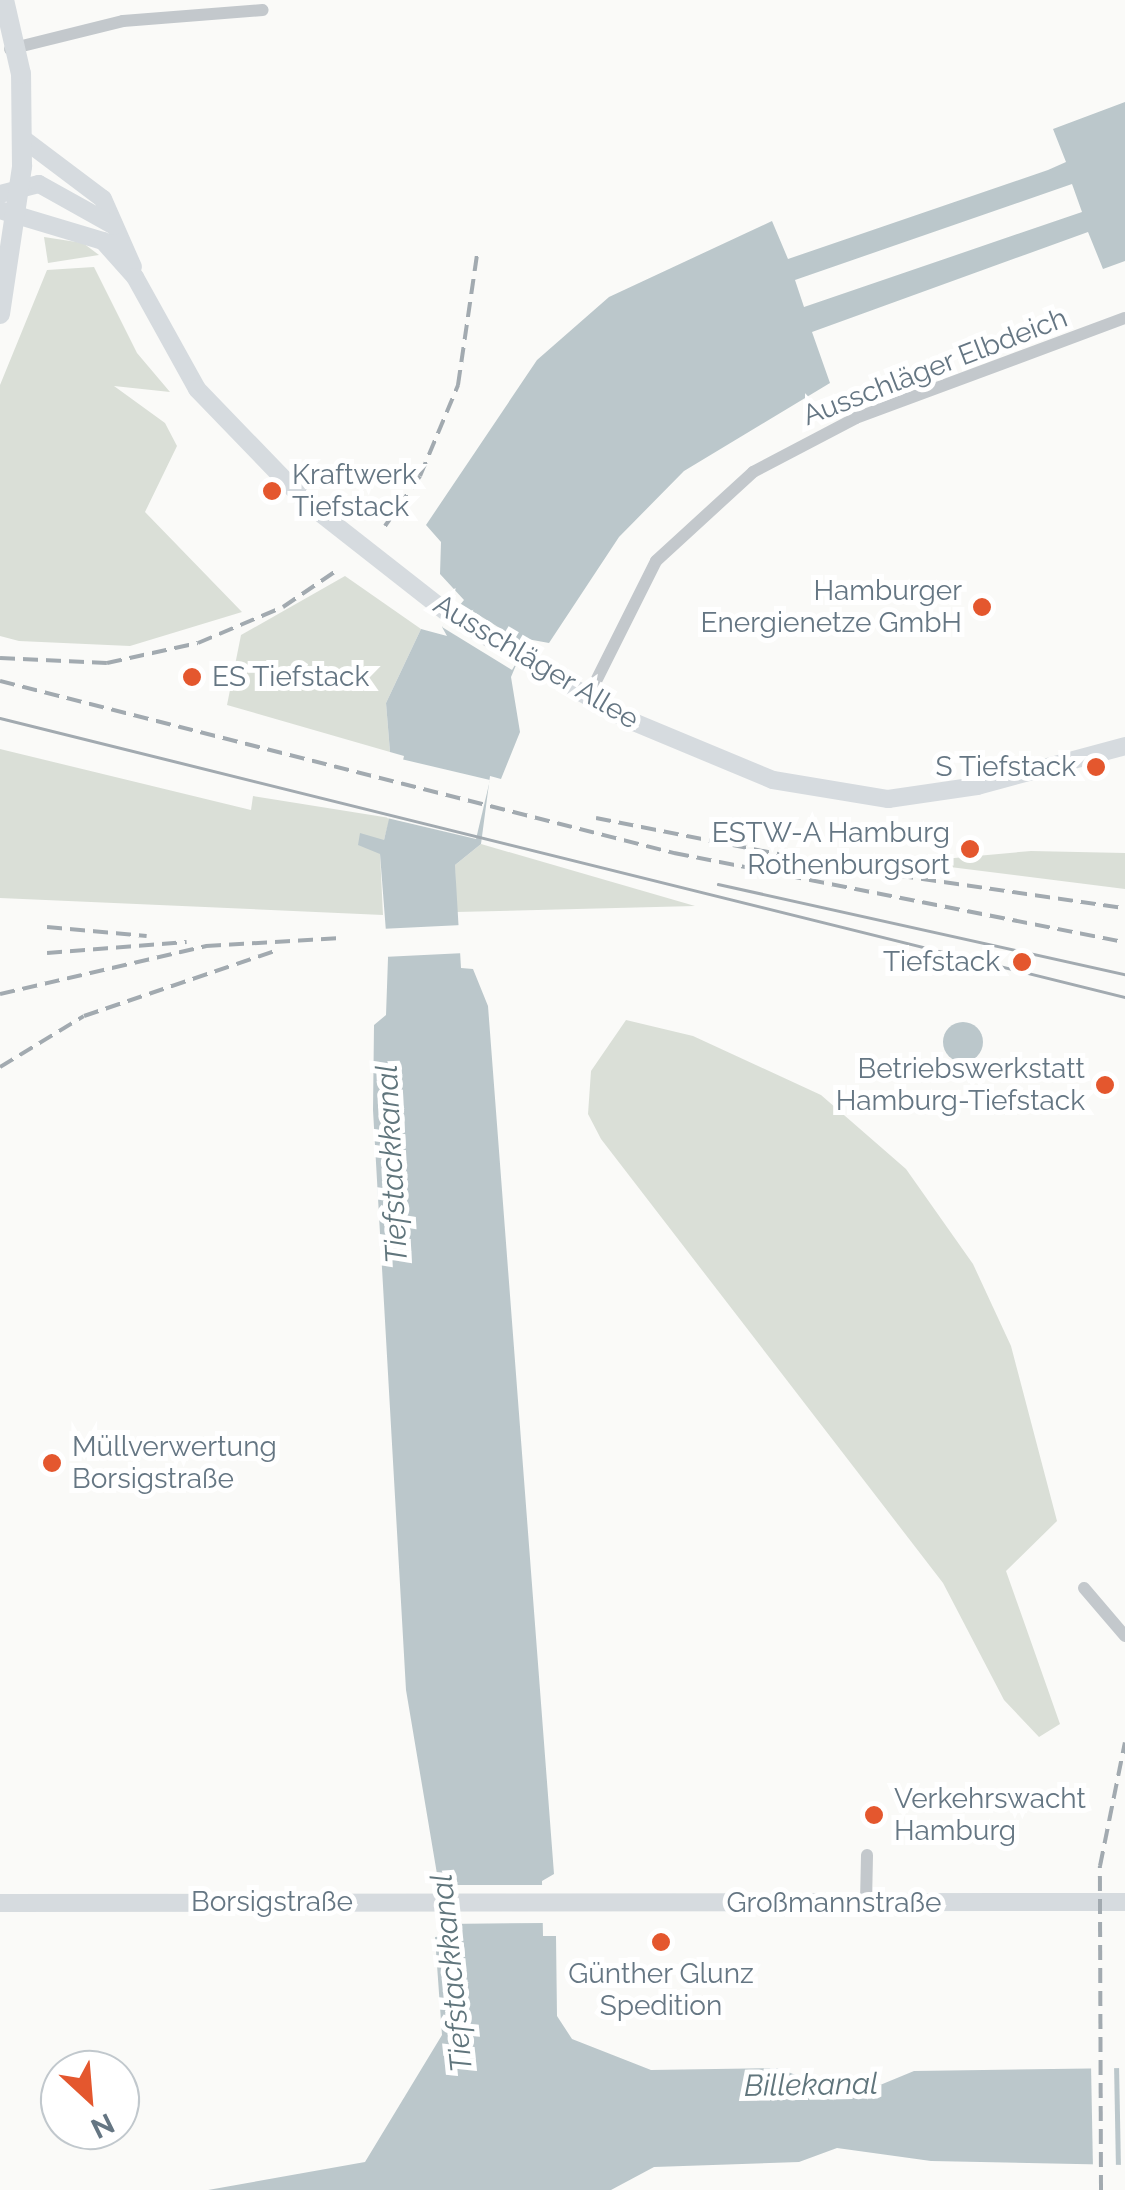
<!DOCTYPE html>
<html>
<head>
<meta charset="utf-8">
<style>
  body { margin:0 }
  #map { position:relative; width:1125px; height:2190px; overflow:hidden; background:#fafaf8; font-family:Raleway,sans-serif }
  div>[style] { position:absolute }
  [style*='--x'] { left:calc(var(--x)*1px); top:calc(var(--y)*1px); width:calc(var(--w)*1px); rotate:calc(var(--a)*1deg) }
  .green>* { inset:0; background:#dadfd7 }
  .water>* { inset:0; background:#bbc7cb }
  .round { border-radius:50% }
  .pier>* { inset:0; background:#fafaf8 }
  .street>* { height:12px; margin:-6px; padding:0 6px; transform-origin:6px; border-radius:6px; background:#c3c8cc }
  .secondary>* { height:18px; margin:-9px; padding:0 9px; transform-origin:9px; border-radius:9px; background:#d6dbdf }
  .primary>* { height:20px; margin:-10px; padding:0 10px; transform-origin:10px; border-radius:10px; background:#d6dbdf }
  .tram>* { height:2.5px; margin:-1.25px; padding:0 1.25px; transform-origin:1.25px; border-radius:1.25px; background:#a2aab0 }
  .rail>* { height:4px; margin-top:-2px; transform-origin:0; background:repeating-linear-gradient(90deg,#a2aab0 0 15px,transparent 0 23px) }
  .dots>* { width:28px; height:28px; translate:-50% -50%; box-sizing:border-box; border:5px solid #fff; border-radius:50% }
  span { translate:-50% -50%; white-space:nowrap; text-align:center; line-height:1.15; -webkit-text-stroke:10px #fff; paint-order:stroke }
  .street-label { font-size:28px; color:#657683 }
  .poi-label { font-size:28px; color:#657683 }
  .left { translate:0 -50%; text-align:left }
  .right { translate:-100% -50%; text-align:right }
  .water-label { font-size:30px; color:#60757c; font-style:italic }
  .north { position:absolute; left:40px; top:2050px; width:100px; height:100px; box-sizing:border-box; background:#fff; border:2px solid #c1c8cd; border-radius:50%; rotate:154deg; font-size:28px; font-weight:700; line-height:40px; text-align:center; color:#657683 }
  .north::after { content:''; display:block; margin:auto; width:35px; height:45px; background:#e4572e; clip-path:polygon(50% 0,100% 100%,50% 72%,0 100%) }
</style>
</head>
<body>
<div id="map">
  <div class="green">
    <div style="clip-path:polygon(44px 237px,83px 243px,99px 255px,48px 263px)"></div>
    <div style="clip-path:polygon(94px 267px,137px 353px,170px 392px,114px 386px,165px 423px,177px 446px,145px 512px,242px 612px,130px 646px,19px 641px,0 636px,0 385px,47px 270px)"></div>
    <div style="clip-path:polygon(345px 576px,421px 629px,386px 703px,390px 752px,227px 705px,241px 635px)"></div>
    <div style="clip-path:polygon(0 749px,251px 810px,253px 796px,390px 818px,380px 854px,383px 915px,0 898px)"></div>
    <div style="clip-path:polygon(481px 844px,695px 906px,456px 912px,455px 865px)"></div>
    <div style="clip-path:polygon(1031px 851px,1125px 853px,1125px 889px,910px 862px)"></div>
    <div style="clip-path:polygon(626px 1020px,693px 1036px,821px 1095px,906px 1169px,973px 1264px,1011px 1346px,1057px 1521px,1006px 1571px,1060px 1724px,1039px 1737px,1004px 1700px,943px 1583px,601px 1139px,588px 1114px,591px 1071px)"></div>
  </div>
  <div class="water">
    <div style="clip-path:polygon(evenodd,1125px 102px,1125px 261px,1103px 269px,1088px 232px,812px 332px,830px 383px,684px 471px,619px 537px,549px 643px,527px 639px,511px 677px,520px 732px,501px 779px,490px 776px,481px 844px,455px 865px,461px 968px,473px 969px,488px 1006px,554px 1874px,542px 1881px,543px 1936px,556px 1936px,557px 2016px,572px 2039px,651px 2070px,778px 2068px,851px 2097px,914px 2071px,1125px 2068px,1125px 2165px,931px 2161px,837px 2148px,799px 2162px,654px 2167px,611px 2190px,208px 2190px,365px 2162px,442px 2035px,435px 1937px,446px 1936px,445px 1875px,437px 1874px,406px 1690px,373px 1110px,374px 1025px,386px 1015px,388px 958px,380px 854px,358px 845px,360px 833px,384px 840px,404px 756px,390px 752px,386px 703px,421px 629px,447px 636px,442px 627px,464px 600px,440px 574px,441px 542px,426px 525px,537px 360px,609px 297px,772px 221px,788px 259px,1048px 170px,1066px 162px,1053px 129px,1125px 102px,1072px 184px,1082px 212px,804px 307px,795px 280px,1072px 184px)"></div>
    <div class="round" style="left:943px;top:1022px;width:40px;height:40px"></div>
  </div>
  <div class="pier">
    <div style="clip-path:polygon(458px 602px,527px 645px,512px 670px,442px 627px)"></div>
    <div style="clip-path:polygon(401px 759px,490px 780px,476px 839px,387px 818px)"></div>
    <div style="clip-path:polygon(462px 925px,465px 953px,383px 957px,380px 929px)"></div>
    <div style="clip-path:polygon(444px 1885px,544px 1885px,544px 1923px,444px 1924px)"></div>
    <div style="clip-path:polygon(1114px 2063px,1116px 2170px,1093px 2170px,1091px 2064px)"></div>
    <div style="clip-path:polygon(1119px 2063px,1125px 2063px,1125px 2170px,1121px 2170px)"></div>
  </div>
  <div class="street">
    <div style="--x:10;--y:49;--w:116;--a:-13.9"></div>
    <div style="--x:123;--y:21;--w:140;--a:-4.5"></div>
    <div style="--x:587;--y:699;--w:154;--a:-63.4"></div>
    <div style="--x:656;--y:561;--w:132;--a:-42.5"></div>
    <div style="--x:753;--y:472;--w:116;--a:-27.7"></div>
    <div style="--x:856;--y:418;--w:287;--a:-20.4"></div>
    <div style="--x:1084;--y:1588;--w:63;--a:49.5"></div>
    <div style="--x:866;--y:1903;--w:48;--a:-88.8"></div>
  </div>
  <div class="secondary">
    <div style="--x:22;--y:138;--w:101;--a:37"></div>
    <div style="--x:103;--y:199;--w:74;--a:66.2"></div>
    <div style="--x:0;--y:194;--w:40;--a:-14.4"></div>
    <div style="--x:39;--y:184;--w:86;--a:29.2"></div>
    <div style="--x:0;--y:210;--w:108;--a:16.8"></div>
    <div style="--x:103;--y:241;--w:48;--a:48.4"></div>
    <div style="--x:135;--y:277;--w:128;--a:61"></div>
    <div style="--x:197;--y:389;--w:157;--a:46"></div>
    <div style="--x:306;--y:502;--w:183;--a:38.1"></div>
    <div style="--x:450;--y:615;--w:202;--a:30.6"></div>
    <div style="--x:624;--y:718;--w:161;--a:22.6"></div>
    <div style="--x:773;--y:780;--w:117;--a:9.4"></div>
    <div style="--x:888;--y:799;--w:90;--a:-8.3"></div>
    <div style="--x:977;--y:786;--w:153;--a:-15.1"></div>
    <div style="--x:0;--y:1903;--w:1125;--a:-0.05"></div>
  </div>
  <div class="primary">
    <div style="--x:0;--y:314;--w:150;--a:-81.5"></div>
    <div style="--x:22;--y:166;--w:92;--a:-90.6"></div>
    <div style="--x:21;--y:74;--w:76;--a:-102.9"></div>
  </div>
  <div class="tram">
    <div style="--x:0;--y:718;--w:1159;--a:13.93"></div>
    <div style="--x:718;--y:884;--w:417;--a:12.5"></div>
  </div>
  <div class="rail">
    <div style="--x:385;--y:526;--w:61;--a:-55"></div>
    <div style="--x:420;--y:476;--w:99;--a:-67.3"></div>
    <div style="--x:458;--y:385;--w:132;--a:-81.7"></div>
    <div style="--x:0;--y:658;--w:107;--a:2.7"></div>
    <div style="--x:107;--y:663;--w:93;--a:-12.4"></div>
    <div style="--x:198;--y:643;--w:92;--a:-23"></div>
    <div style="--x:283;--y:607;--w:68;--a:-34.2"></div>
    <div style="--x:0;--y:681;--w:696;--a:14.32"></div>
    <div style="--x:674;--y:853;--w:460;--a:11.2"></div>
    <div style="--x:596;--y:818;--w:262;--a:11.2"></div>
    <div style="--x:853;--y:869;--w:275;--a:8.2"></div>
    <div style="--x:47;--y:927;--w:100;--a:5.1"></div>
    <div style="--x:47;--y:953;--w:140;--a:-4.5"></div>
    <div style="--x:0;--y:994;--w:212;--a:-13.1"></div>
    <div style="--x:206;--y:946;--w:135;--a:-3.4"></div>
    <div style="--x:0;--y:1067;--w:98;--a:-31.3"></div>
    <div style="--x:84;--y:1016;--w:205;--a:-18.8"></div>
    <div style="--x:1101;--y:2190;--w:324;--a:-90.2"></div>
    <div style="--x:1100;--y:1866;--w:126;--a:-78.6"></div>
  </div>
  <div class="dots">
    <div style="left:272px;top:491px;background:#e4572e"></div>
    <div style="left:982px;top:607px;background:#e4572e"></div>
    <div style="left:192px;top:677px;background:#e4572e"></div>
    <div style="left:1096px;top:767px;background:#e4572e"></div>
    <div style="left:970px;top:849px;background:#e4572e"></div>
    <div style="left:1022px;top:962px;background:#e4572e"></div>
    <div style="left:1105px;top:1085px;background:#e4572e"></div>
    <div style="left:52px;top:1463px;background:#e4572e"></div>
    <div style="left:874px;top:1815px;background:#e4572e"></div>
    <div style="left:661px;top:1942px;background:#e4572e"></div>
  </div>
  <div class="street-label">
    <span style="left:935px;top:367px;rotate:-21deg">Ausschläger Elbdeich</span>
    <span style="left:536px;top:662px;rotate:31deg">Ausschläger Allee</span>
    <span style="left:272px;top:1902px">Borsigstraße</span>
    <span style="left:834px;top:1903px">Großmannstraße</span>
  </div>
  <div class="poi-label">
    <span class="left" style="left:292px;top:491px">Kraftwerk<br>Tiefstack</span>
    <span class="right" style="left:962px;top:607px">Hamburger<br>Energienetze GmbH</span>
    <span class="left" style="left:212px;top:677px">ES Tiefstack</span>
    <span class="right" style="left:1076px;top:767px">S Tiefstack</span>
    <span class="right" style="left:950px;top:849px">ESTW-A Hamburg<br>Rothenburgsort</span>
    <span class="right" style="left:1000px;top:962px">Tiefstack</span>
    <span class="right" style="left:1085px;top:1085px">Betriebswerkstatt<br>Hamburg-Tiefstack</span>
    <span class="left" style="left:72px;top:1463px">Müllverwertung<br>Borsigstraße</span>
    <span class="left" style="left:894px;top:1815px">Verkehrswacht<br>Hamburg</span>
    <span style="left:661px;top:1990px">Günther Glunz<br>Spedition</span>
  </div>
  <div class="water-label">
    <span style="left:392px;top:1164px;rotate:-93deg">Tiefstackkanal</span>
    <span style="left:452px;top:1973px;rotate:-96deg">Tiefstackkanal</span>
    <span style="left:811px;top:2085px;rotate:-1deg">Billekanal</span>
  </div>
  <div class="north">N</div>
</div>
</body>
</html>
